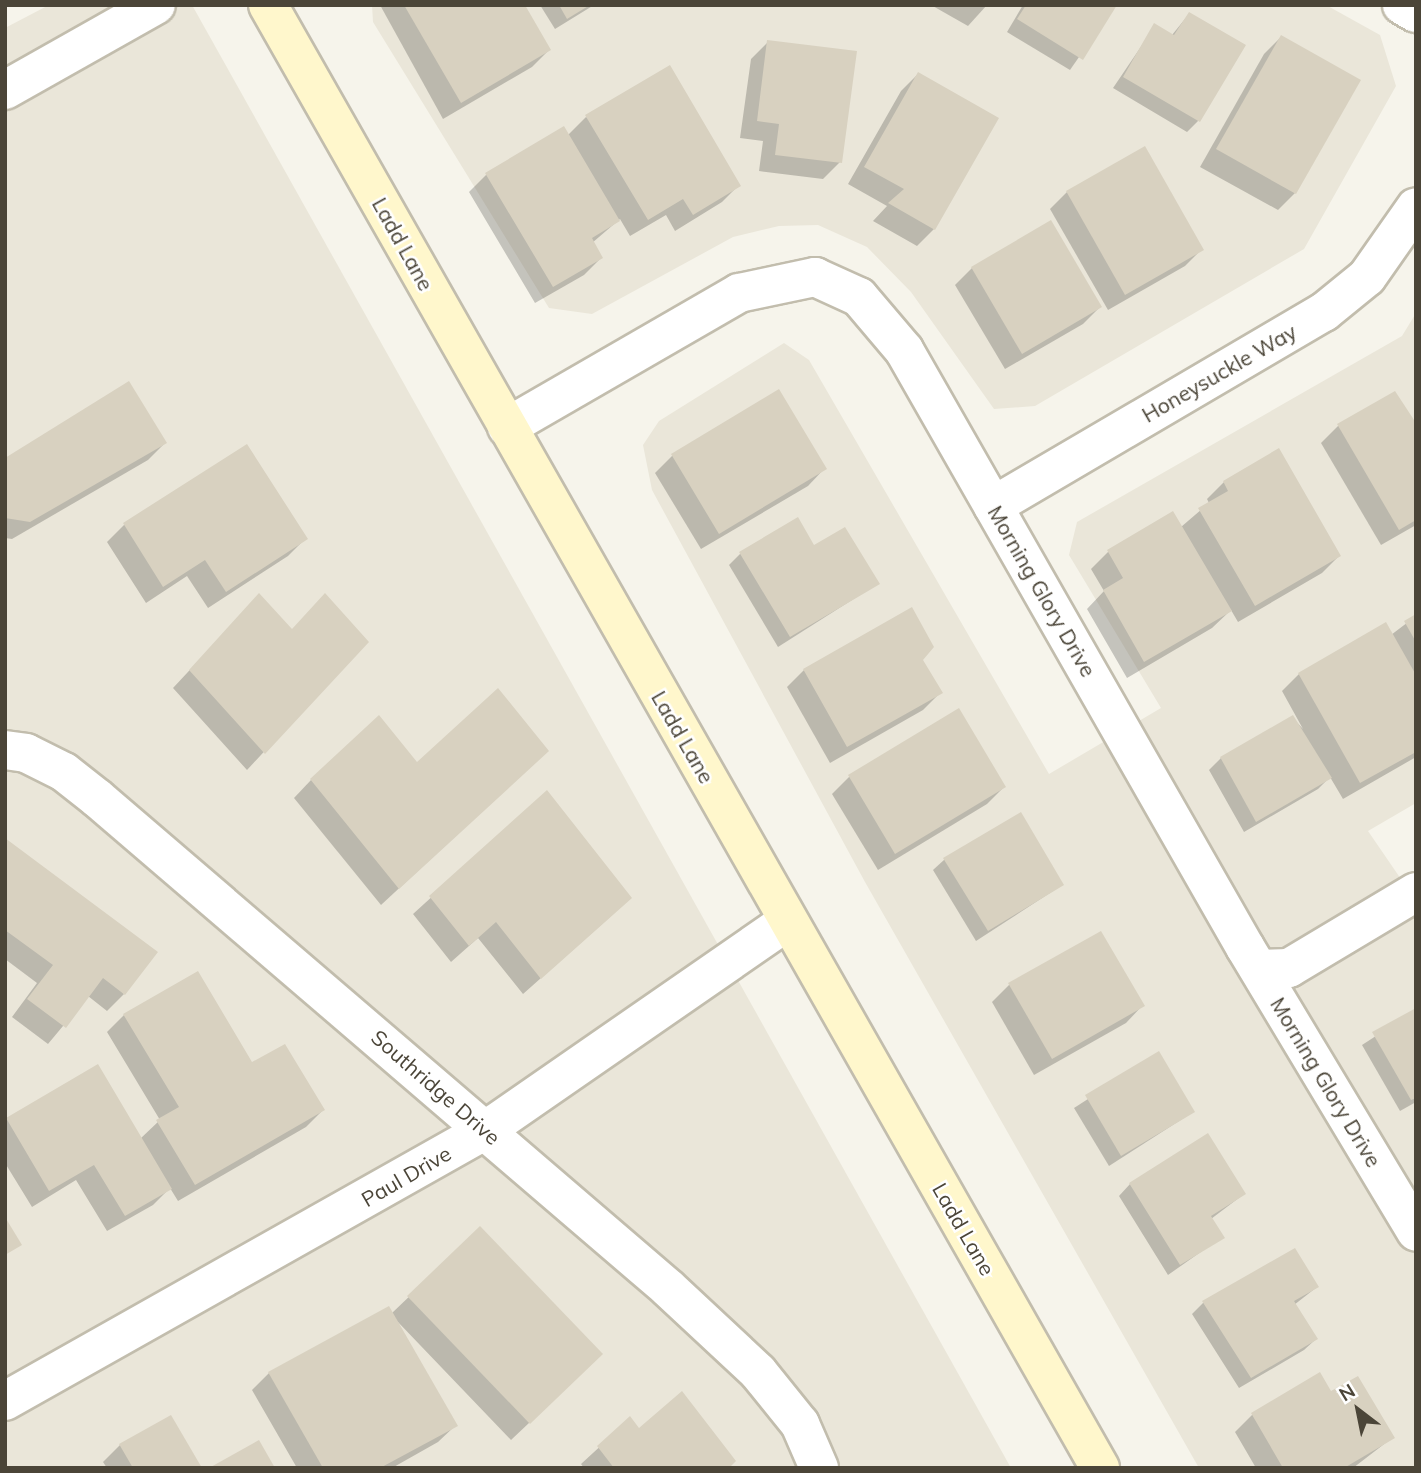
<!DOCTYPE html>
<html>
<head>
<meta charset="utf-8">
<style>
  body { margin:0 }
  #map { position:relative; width:1421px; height:1473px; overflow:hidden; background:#f6f4eb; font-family:Mulish,sans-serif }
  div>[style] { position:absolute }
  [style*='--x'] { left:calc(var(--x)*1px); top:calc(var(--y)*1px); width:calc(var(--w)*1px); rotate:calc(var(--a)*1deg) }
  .residential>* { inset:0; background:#eae6d9 }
  .shadow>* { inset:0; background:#0003 }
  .building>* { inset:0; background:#d8d1c0 }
  .roads { filter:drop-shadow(2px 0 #c2bdad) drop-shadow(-2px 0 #c2bdad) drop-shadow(0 2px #c2bdad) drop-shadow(0 -2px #c2bdad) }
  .street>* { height:38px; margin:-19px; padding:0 19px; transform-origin:19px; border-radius:19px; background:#fff }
  .secondary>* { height:38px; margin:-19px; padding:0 19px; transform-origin:19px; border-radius:19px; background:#fff7cc }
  span { translate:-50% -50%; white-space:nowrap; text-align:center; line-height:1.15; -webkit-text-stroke:5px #fff; paint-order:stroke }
  .street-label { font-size:21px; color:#4b4538 }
  .frame { position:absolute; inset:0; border:7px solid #4b4538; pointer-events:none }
  .north { position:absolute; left:1323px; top:1375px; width:70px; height:70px; -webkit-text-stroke:5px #fff; paint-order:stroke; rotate:328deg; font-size:19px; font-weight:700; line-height:28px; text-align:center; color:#4b4538 }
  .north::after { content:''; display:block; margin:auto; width:24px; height:32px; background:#4b4538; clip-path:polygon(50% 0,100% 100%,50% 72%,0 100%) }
</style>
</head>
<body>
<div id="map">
  <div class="residential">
    <div style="clip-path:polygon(49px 5px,192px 5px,1011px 1468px,5px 1468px,5px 28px)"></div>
    <div style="clip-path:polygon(372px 5px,1326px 5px,1380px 35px,1396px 86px,1304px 249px,1035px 406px,994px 409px,911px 292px,867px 247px,818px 225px,779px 226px,733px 237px,592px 314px,549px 308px,373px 22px)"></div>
    <div style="clip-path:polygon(1416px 313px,1416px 803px,1368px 831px,1416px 901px,1416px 1468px,1199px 1468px,865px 882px,652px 490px,643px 445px,659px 421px,784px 343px,809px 360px,1049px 774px,1161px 708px,1069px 555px,1077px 522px,1402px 336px)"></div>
  </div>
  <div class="shadow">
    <div style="clip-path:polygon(380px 5px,523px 5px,549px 50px,532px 67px,443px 119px)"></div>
    <div style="clip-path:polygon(540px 5px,594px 5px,555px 29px)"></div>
    <div style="clip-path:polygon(931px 5px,987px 5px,968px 26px)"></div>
    <div style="clip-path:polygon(1023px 5px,1115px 5px,1070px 70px,1007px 32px)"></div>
    <div style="clip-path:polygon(1189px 14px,1198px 121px,1187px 132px,1113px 88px,1155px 26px,1172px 35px)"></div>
    <div style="clip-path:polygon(1281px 37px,1295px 193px,1278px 210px,1200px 167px,1264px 54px)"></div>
    <div style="clip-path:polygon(768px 42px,840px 162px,823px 179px,759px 171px,763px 141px,740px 138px,751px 59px)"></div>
    <div style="clip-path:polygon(918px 74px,934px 229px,917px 246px,873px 221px,887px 206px,848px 184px,901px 91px)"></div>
    <div style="clip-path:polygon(586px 117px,739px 185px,722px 202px,675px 231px,666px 215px,630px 236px,620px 219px,592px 243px,601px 258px,584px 275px,535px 303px,469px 192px,486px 175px,567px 136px)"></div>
    <div style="clip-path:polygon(1067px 192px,1202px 249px,1185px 266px,1108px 310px,1050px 209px)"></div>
    <div style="clip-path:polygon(972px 268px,1100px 307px,1083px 324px,1005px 369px,955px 285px)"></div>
    <div style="clip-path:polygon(778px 391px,825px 468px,808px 486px,701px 549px,655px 473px,672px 456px)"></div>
    <div style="clip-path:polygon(1416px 425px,1416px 525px,1381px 545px,1321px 443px,1338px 426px)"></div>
    <div style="clip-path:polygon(165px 443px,148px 460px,12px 539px,5px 538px,5px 460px)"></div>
    <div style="clip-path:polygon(1224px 482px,1339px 556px,1322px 573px,1238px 622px,1231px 610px,1212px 628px,1127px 678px,1087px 609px,1104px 591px,1091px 569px,1108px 552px,1173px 514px,1181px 527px,1209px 503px,1207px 499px)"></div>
    <div style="clip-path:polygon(124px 525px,305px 539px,288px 556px,208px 608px,187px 576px,146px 603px,107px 542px)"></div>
    <div style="clip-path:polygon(814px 547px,877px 584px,778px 647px,729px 565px,741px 553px)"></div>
    <div style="clip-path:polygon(243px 613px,291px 631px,366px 642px,247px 770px,173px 688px)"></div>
    <div style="clip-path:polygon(1416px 616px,1416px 757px,1343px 799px,1330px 777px,1318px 789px,1244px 832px,1209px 770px,1221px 758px,1292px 717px,1303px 729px,1282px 691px,1299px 674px,1385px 624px,1391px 635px)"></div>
    <div style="clip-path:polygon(921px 660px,940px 693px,923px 710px,830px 763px,787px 687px,804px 670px)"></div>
    <div style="clip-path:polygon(959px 711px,1004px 787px,987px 804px,878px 870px,832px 794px,849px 777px)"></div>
    <div style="clip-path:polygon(417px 765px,529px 768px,381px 905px,294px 798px,311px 780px)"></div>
    <div style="clip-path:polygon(547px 792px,612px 915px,523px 994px,478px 938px,451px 962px,413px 914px)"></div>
    <div style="clip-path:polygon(5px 840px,124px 994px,107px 1011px,88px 996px,48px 1044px,12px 1017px,37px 983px,5px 959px)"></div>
    <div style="clip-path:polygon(945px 859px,1062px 885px,976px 941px,933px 870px)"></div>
    <div style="clip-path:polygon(1100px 933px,1143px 1005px,1126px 1023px,1034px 1075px,992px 1002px,1009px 985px)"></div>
    <div style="clip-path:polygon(1416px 1010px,1416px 1102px,1400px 1111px,1362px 1045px)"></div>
    <div style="clip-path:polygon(124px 1015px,251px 1065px,323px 1110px,306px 1127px,178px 1201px,170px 1188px,153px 1205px,107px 1231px,76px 1180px,32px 1207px,5px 1163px,7px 1119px,97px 1067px,140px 1139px,160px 1120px,107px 1032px)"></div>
    <div style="clip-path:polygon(1158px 1054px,1193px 1112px,1109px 1166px,1074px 1108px)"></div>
    <div style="clip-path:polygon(1130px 1184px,1244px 1194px,1211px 1219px,1222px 1237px,1168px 1275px,1119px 1196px)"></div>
    <div style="clip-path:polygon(480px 1229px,584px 1371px,511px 1440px,397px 1321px,456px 1425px,438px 1442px,392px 1468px,297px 1468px,252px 1390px,269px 1373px,392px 1313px)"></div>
    <div style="clip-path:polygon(1317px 1287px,1294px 1305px,1316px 1339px,1304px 1350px,1239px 1388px,1192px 1314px,1203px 1303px)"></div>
    <div style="clip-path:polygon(1319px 1374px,1331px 1394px,1392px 1438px,1353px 1468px,1256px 1468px,1235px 1432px,1252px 1415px)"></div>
    <div style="clip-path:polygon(630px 1419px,639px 1431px,727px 1468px,584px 1468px,581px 1464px)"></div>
    <div style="clip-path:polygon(120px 1445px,199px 1468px,107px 1468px,103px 1462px)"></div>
  </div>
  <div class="building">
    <div style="clip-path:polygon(404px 5px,525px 5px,551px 50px,461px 103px)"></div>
    <div style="clip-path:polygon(559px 5px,590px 5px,567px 19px)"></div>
    <div style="clip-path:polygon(1026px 5px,1117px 5px,1083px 60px,1017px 19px)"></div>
    <div style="clip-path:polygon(1189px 12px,1246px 45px,1200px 122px,1123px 77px,1154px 23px,1174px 35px)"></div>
    <div style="clip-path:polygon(1281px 35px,1361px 80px,1296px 194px,1216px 149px)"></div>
    <div style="clip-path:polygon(767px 40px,857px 51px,842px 163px,775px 155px,779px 124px,757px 121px)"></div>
    <div style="clip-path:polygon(670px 65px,741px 186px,693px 215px,683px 199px,648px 220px,585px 115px)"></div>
    <div style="clip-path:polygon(918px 72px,999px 118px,935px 230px,888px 203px,904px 189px,864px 167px)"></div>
    <div style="clip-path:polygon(564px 126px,620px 221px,592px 238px,603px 258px,553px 287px,485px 173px)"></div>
    <div style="clip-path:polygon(1145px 146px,1204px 250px,1125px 295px,1066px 191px)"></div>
    <div style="clip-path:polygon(1051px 220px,1102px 307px,1022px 354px,971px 267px)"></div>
    <div style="clip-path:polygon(129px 381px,167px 443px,30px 522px,5px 518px,5px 458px)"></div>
    <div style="clip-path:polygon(779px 389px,827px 469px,719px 534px,671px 454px)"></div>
    <div style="clip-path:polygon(1395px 391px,1416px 423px,1416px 520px,1399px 530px,1337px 424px)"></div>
    <div style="clip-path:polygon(247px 444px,308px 539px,226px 592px,205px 560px,163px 587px,123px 523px)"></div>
    <div style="clip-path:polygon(1279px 448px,1341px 556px,1255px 606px,1198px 508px,1228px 491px,1223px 481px)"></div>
    <div style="clip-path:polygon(1173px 511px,1232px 611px,1144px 662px,1103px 590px,1123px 578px,1107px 550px)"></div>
    <div style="clip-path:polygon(798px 517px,814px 545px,845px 527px,880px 584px,790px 637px,739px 552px)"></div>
    <div style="clip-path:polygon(259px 593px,292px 629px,325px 593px,369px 642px,265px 754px,189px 670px)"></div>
    <div style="clip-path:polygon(912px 607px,934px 647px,923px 660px,943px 693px,847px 747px,803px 669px)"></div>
    <div style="clip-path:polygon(1416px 614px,1416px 642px,1404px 621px)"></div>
    <div style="clip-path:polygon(1386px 622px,1416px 675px,1416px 752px,1360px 783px,1298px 673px)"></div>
    <div style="clip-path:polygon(498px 688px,549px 751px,399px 889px,310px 779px,379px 715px,417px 762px)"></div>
    <div style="clip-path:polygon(959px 708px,1006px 787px,895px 854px,848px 775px)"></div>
    <div style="clip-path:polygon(1293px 715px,1332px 778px,1256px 822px,1220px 757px)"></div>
    <div style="clip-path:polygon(547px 790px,632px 898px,541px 979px,496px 922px,469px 946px,429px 896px)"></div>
    <div style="clip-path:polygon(1021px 812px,1064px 885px,988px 931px,943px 858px)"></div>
    <div style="clip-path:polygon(5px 838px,158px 952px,125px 995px,103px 978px,66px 1028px,27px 999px,53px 965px,5px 930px)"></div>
    <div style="clip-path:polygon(1101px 931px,1145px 1006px,1052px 1059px,1008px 983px)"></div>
    <div style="clip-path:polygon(198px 971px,252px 1062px,285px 1044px,325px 1110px,195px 1185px,156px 1120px,179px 1107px,123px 1014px)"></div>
    <div style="clip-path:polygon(1416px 1008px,1416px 1098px,1411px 1100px,1372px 1032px)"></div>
    <div style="clip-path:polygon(1159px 1051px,1195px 1112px,1121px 1156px,1085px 1095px)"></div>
    <div style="clip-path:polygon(98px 1064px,172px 1189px,125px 1216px,94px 1165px,49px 1191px,6px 1118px)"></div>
    <div style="clip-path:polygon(1208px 1133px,1246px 1194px,1211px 1216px,1225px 1238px,1180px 1265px,1129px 1183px)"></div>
    <div style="clip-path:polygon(5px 1217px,22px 1245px,5px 1255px)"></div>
    <div style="clip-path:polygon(480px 1226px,603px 1354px,530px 1424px,407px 1296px)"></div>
    <div style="clip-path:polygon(1295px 1248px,1319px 1287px,1294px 1301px,1318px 1339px,1251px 1378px,1202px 1301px)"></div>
    <div style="clip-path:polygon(389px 1306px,458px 1426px,380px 1468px,323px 1468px,268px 1372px)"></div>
    <div style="clip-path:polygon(1320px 1372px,1331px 1391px,1358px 1376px,1395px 1438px,1344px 1468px,1283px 1468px,1251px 1413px)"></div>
    <div style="clip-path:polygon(682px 1391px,736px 1461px,729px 1468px,614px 1468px,597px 1446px,630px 1416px,639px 1428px)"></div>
    <div style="clip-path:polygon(171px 1415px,202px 1468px,133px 1468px,119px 1444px)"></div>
    <div style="clip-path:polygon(259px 1440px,275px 1468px,209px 1468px)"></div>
  </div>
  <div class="roads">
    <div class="street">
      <div style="--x:1402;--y:5;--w:16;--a:30"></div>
      <div style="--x:5;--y:90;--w:173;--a:-29.4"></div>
      <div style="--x:507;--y:427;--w:268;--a:-30"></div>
      <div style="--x:739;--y:293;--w:78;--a:-11.9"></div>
      <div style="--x:815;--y:277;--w:48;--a:24.4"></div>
      <div style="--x:859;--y:297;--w:70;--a:49.7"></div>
      <div style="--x:904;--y:350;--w:688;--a:60.27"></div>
      <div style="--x:1245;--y:947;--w:332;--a:59"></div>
      <div style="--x:993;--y:506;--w:384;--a:-30.4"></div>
      <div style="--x:1324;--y:312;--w:55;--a:-39.1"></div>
      <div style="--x:1367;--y:277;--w:85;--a:-55"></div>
      <div style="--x:5;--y:750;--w:21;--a:8"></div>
      <div style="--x:26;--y:753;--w:42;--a:26.6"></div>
      <div style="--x:64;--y:772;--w:42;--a:38.2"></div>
      <div style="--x:97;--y:798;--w:752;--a:40.63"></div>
      <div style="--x:668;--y:1288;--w:123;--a:43"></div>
      <div style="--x:758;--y:1372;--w:67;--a:51.1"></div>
      <div style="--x:800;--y:1424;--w:48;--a:66.6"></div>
      <div style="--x:1259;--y:969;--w:30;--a:-2"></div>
      <div style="--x:1289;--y:968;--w:148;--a:-30.9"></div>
      <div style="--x:5;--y:1401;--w:552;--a:-29.4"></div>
      <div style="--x:486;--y:1130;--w:367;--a:-34.7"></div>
    </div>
    <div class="secondary">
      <div style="--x:268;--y:5;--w:1683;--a:60.37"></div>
    </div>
  </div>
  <div class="street-label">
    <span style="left:403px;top:244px;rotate:61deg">Ladd Lane</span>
    <span style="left:1219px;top:373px;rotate:-30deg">Honeysuckle Way</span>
    <span style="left:1042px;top:591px;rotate:60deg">Morning Glory Drive</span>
    <span style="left:683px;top:737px;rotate:60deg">Ladd Lane</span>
    <span style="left:1326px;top:1082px;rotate:59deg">Morning Glory Drive</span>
    <span style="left:436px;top:1087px;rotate:41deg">Southridge Drive</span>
    <span style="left:406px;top:1176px;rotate:-30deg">Paul Drive</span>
    <span style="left:964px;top:1229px;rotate:60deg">Ladd Lane</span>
  </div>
  <div class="frame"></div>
  <div class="north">N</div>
</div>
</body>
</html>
